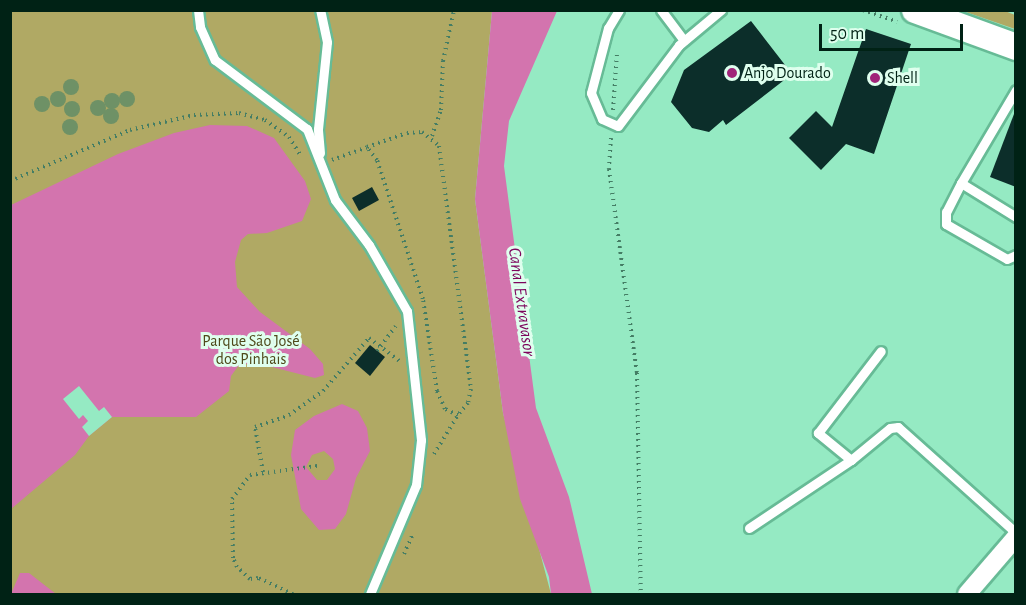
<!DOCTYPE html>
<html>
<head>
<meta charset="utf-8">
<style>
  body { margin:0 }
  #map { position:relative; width:1026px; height:605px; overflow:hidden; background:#95eac3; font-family:"Alegreya Sans",sans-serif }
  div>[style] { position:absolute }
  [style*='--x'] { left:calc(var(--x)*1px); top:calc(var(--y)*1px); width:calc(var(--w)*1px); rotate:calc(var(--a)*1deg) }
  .green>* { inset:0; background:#b0a964 }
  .water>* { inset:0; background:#d374ae }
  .pier>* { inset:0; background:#95eac3 }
  .building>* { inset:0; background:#0c2e2a }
  .path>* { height:4px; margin-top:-2px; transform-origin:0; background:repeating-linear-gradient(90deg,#447d64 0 1.5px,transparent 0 6px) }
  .roads { filter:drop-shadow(2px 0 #67bb96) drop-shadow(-2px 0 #67bb96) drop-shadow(0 2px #67bb96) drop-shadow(0 -2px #67bb96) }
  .lane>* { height:9px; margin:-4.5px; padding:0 4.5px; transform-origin:4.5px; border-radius:4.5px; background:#fff }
  .street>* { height:18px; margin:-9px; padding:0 9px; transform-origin:9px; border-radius:9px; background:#fff }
  .secondary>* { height:26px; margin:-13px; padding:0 13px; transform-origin:13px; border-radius:13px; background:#fff }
  .trees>* { width:16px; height:16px; margin:-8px; border-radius:50%; background:#6e9166 }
  .dots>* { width:16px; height:16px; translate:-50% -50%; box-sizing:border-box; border:3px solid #dfffee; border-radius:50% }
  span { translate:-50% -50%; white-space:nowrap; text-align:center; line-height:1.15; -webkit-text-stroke:6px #dfffee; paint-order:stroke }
  .poi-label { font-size:16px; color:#002215 }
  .left { translate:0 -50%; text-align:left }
  .park-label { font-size:16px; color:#4e491a }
  .water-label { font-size:18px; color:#7e055d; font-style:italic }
  .frame { position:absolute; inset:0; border:12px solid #002215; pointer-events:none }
  .scale { position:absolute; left:819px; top:24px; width:144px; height:27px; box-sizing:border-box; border:3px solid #002215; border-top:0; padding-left:8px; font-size:18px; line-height:21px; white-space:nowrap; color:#002215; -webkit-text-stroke:4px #dfffee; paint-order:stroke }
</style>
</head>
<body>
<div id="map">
  <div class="green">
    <div style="clip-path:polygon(10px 11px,492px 11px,475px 199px,503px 413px,551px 594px,11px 594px)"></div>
    <div style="clip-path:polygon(963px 11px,1005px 11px,1015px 15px,1015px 29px)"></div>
  </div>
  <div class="water">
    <div style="clip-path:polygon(492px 11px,557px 11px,509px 121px,504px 166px,536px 408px,569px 497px,592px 594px,551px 594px,549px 577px,520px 499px,503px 413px,475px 199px)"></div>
    <div style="clip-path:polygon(210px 125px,247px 126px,274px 138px,305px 181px,311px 199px,302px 221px,267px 233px,248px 234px,241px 240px,235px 262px,237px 287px,260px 312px,310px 349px,323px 364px,324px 375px,315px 378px,256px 363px,239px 365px,231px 376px,229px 391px,196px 417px,112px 417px,89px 436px,75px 455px,11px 509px,11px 205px,118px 154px,174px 133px)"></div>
    <div style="clip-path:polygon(evenodd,342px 404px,358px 411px,367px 428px,370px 451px,356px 478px,346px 514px,335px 529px,319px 530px,301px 509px,291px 455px,295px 430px,314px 416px,342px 404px,324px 451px,333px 459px,335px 469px,327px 480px,317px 480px,306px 467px,312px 455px,324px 451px)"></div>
    <div style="clip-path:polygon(20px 573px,29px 573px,56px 594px,11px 594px)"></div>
  </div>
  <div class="pier">
    <div style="clip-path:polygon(79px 386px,99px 411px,104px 407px,112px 417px,89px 436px,82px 427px,88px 421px,83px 415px,79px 419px,63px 399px)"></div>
  </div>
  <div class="building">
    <div style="clip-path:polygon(751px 21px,792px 74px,726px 125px,723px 120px,709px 132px,692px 128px,671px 102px,684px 70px)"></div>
    <div style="clip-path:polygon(866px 29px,911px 44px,874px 154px,846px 144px,821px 170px,789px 138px,816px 111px,832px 127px)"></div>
    <div style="clip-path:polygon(1014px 114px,1016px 114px,1016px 187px,990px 177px)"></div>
    <div style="clip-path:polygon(372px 187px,379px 200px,359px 211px,352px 198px)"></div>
    <div style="clip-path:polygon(370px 345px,385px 357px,370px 376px,355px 363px)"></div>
  </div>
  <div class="path">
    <div style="--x:863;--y:10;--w:36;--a:19"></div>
    <div style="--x:613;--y:110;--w:56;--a:-85.9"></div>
    <div style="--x:432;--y:136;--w:28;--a:-71"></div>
    <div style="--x:441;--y:110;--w:49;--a:-87.7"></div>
    <div style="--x:443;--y:61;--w:52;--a:-77.8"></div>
    <div style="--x:611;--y:138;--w:31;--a:94"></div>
    <div style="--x:609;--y:169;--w:206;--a:82.2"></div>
    <div style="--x:637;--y:373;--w:221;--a:89"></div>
    <div style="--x:332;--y:160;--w:37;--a:-20"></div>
    <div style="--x:367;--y:147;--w:42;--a:-19.3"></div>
    <div style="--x:407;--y:133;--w:15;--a:-4"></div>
    <div style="--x:422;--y:132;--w:22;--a:39"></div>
    <div style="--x:439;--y:146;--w:245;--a:82.5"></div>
    <div style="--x:471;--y:389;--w:14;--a:102"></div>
    <div style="--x:468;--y:403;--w:16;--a:130"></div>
    <div style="--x:458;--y:415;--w:14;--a:-155"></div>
    <div style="--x:445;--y:409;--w:20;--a:-114"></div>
    <div style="--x:437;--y:391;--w:93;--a:-98.7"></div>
    <div style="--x:423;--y:299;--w:146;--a:-108.3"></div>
    <div style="--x:377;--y:160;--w:16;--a:-128"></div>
    <div style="--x:10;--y:181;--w:130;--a:-23"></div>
    <div style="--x:130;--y:130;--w:66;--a:-13.2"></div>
    <div style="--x:194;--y:115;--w:45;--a:-2.5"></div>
    <div style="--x:239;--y:113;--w:27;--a:15"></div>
    <div style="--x:265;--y:120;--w:29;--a:35"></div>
    <div style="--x:289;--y:137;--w:22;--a:58"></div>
    <div style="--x:377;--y:351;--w:31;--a:-53"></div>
    <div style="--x:434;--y:454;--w:46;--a:-58.4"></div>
    <div style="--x:263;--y:472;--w:46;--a:-100.1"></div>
    <div style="--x:255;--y:427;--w:36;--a:-19"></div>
    <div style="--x:289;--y:415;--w:42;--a:-35.2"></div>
    <div style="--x:323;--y:391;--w:70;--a:-49"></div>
    <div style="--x:369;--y:338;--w:38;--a:37"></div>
    <div style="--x:404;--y:554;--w:20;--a:-66"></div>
    <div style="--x:293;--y:594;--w:38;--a:-155"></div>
    <div style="--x:258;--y:578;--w:8;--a:173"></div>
    <div style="--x:250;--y:579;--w:18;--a:-137"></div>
    <div style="--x:237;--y:567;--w:10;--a:-114"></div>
    <div style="--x:233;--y:558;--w:59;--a:-91"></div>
    <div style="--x:232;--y:499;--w:30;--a:-53"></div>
    <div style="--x:250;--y:475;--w:68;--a:-7.7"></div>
  </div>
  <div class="roads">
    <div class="lane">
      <div style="--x:198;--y:10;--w:17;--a:83"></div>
      <div style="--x:200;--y:27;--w:36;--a:66"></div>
      <div style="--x:215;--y:60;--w:115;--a:36.9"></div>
      <div style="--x:307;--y:129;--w:76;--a:68.5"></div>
      <div style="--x:335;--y:200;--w:56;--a:52.9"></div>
      <div style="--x:369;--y:245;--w:76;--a:60.1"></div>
      <div style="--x:407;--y:311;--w:130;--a:83.8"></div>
      <div style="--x:421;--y:440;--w:45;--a:96.3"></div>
      <div style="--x:416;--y:485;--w:118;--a:112.9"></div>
      <div style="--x:619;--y:10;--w:21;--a:121"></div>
      <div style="--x:608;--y:28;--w:67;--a:104.7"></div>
      <div style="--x:591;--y:93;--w:28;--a:67"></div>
      <div style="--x:602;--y:119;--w:17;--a:24"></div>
      <div style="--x:618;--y:126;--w:101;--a:-53"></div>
      <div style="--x:679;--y:45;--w:55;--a:-39.8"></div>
      <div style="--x:661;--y:10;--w:38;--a:53"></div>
      <div style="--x:1016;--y:90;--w:108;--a:120.6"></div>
      <div style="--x:961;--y:183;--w:33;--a:117"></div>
      <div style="--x:946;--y:212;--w:12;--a:90"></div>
      <div style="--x:946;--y:224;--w:70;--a:29.8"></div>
      <div style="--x:1007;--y:259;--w:10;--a:-24"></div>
      <div style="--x:320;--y:153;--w:24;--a:-95"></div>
      <div style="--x:318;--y:129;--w:87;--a:-84.1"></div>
      <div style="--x:327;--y:42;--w:33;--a:-102"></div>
      <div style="--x:961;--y:183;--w:65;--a:31.7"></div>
      <div style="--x:851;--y:460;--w:43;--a:-140.7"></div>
      <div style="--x:818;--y:433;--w:103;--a:-52.5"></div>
      <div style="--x:749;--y:528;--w:123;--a:-33.7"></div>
      <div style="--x:851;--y:460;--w:50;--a:-39.4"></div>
      <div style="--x:890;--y:428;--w:8;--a:-7"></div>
      <div style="--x:898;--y:427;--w:159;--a:41.9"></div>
    </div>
    <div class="street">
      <div style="--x:967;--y:594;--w:75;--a:-49.3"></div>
    </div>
    <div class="secondary">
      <div style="--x:915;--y:10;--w:108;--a:20.1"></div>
    </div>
  </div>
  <div class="trees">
    <div style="left:71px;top:87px"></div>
    <div style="left:58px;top:99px"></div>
    <div style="left:127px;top:99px"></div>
    <div style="left:112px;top:101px"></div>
    <div style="left:42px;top:104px"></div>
    <div style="left:98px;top:108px"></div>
    <div style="left:72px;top:109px"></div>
    <div style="left:111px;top:116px"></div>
    <div style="left:70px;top:127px"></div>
  </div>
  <div class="dots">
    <div style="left:732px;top:73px;background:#a02479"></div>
    <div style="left:875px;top:78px;background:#a02479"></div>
  </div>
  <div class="poi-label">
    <span class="left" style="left:744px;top:73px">Anjo Dourado</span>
    <span class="left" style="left:887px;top:78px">Shell</span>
  </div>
  <div class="park-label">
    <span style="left:251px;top:350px">Parque São José<br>dos Pinhais</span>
  </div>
  <div class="water-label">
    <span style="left:521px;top:302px;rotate:82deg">Canal Extravasor</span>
  </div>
  <div class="frame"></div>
  <div class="scale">50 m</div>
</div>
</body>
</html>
